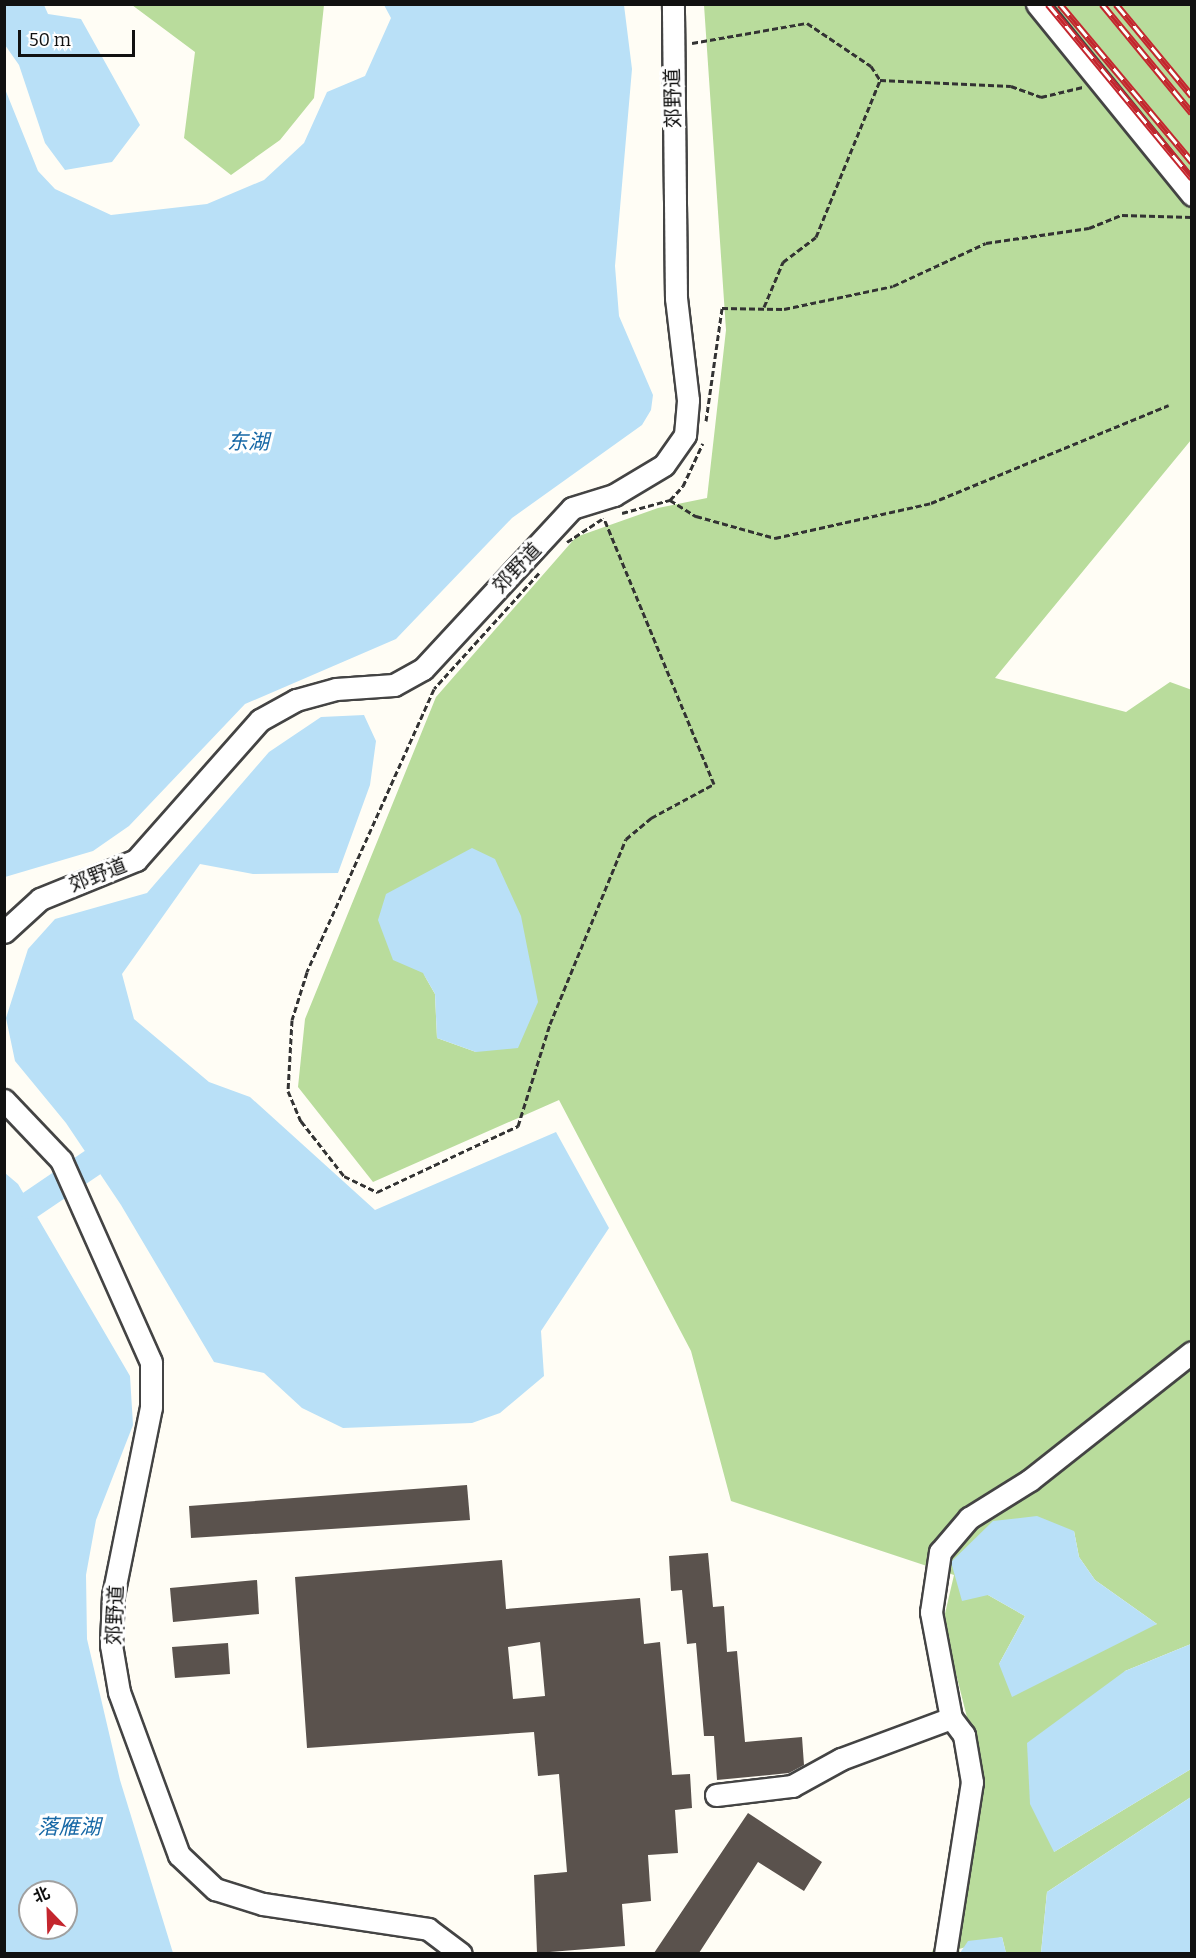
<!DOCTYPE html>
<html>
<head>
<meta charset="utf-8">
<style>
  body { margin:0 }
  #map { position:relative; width:1196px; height:1958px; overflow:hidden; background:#fffdf5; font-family:Bitter,"Noto Sans SC",serif }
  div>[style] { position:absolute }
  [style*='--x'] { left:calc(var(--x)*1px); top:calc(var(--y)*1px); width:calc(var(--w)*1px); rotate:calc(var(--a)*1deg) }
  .forest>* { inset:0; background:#b9dc9c }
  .water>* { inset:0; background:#b9e0f7 }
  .river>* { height:28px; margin:-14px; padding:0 14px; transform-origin:14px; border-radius:14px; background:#b9e0f7 }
  .building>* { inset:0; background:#5a524d }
  .path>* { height:3px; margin-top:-1.5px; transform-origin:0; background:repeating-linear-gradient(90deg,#333 0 6px,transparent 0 9px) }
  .roads { filter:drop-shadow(2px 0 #444) drop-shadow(-2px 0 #444) drop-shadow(0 2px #444) drop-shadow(0 -2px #444) }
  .minor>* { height:21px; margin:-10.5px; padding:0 10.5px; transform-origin:10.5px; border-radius:10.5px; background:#fff }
  .rail>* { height:7px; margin-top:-3.5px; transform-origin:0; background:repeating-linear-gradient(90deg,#fff 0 14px,#c4262e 0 28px); box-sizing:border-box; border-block:2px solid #c4262e }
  span { translate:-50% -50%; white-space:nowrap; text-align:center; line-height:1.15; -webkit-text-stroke:6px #fff; paint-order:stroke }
  .street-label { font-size:20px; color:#111 }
  .water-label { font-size:21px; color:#1768a6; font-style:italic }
  .frame { position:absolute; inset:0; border:6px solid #111; pointer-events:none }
  .north { position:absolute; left:18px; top:1880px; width:60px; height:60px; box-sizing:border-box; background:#fff; border:2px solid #a0a0a0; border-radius:50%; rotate:337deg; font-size:16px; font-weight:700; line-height:24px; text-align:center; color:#111 }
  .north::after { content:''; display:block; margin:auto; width:21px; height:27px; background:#c4262e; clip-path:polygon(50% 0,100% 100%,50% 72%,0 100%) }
  .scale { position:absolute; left:18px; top:30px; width:117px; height:27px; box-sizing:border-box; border:3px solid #111; border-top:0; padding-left:8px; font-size:18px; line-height:21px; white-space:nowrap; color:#111; -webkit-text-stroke:4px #fff; paint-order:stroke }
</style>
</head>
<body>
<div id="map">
  <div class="forest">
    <div style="clip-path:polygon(132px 5px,324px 5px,314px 98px,280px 140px,231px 175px,184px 138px,195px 52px)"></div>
    <div style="clip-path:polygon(evenodd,704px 5px,1191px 5px,1191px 440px,995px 678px,1126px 712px,1170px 682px,1192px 690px,1191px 1644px,1125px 1671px,1054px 1852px,1191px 1769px,1191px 1797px,1047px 1892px,1041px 1953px,1006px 1953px,1002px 1937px,959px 1949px,960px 1953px,931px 1953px,957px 1912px,982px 1777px,943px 1622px,954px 1575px,731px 1501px,691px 1351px,559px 1100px,373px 1182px,298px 1087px,305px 1019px,436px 697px,576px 537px,658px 508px,707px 498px,726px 330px,704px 5px,423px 973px,476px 1052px,437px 1038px,435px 994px,423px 973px,704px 5px,1074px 1531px,1079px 1557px,1095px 1580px,1157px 1624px,999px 1664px,1025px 1616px,988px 1595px,1074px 1531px)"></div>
  </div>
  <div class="water">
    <div style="clip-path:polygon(4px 5px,44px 5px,48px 14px,81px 19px,140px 125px,112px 162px,65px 170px,45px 143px,19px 65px,5px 45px)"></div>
    <div style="clip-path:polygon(384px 5px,624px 5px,632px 69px,615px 266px,619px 316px,653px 395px,651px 410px,642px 425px,512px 518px,396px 639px,245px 704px,129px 826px,93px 851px,5px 877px,5px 89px,38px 171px,55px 189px,111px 215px,207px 204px,264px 180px,304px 143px,327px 92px,365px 76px,391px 18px)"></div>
    <div style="clip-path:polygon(364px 715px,376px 741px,370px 785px,338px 873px,253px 874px,200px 864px,122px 974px,134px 1019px,209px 1082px,250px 1097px,375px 1210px,556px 1132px,609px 1228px,541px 1331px,544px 1376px,500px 1413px,472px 1423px,343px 1428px,302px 1408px,264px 1373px,214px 1362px,121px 1205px,66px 1123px,15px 1061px,6px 1018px,28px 949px,55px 919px,147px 893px,269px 752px,321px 717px)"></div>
    <div style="clip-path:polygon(472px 848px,495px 859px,521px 916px,538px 1002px,518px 1048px,476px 1052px,437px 1038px,435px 994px,423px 973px,393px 960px,378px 920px,386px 894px)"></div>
    <div style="clip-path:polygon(evenodd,5px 1173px,18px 1184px,130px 1376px,133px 1425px,96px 1520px,86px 1575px,87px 1639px,120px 1780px,173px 1953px,5px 1953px,5px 1173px,30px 1892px,66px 1892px,66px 1928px,30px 1928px,30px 1892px)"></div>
    <div style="clip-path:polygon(1037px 1516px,1074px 1531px,1079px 1557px,1095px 1580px,1157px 1624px,1012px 1697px,999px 1664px,1025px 1616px,988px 1595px,962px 1601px,951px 1562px,993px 1521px)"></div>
    <div style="clip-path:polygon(1191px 1644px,1191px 1769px,1054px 1852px,1030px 1804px,1027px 1743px,1125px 1671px)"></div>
    <div style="clip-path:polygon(1191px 1797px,1191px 1953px,1041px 1953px,1047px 1892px)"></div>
    <div style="clip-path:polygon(1002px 1937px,1006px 1953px,960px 1953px,968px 1941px)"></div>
  </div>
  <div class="river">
    <div style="--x:30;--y:1205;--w:75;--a:-34.1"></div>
  </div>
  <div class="building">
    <div style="clip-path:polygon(467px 1485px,470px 1520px,191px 1538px,189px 1506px)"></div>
    <div style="clip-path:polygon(708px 1553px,713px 1607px,724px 1606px,727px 1652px,737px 1651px,745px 1742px,802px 1737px,804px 1765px,789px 1773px,717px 1780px,714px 1736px,704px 1736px,696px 1643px,687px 1644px,682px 1590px,671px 1591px,669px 1556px)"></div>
    <div style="clip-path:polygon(evenodd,502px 1560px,506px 1609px,640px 1598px,644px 1644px,660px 1642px,672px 1775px,690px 1774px,692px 1808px,675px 1810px,678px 1853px,648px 1855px,651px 1901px,622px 1904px,625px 1946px,537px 1953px,534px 1875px,567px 1872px,559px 1774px,538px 1776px,534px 1732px,307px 1748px,295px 1577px,502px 1560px,540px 1642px,545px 1696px,513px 1699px,508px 1647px,540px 1642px)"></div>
    <div style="clip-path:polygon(257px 1580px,259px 1614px,173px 1622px,170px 1588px)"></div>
    <div style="clip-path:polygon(228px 1643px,230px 1674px,175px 1678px,172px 1647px)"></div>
    <div style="clip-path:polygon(748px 1813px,822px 1862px,804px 1891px,758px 1862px,699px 1953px,654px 1953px)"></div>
  </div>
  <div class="path">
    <div style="--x:692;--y:43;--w:117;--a:-9.9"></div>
    <div style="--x:807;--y:23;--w:77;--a:33.9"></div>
    <div style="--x:871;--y:66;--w:17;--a:57"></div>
    <div style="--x:764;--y:307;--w:49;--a:-67.1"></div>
    <div style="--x:783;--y:262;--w:41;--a:-37.1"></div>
    <div style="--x:816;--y:237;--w:170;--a:-67.8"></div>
    <div style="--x:880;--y:80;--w:131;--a:2.6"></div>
    <div style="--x:1011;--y:86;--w:32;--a:20"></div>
    <div style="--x:1041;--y:97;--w:43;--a:-13.4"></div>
    <div style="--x:706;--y:421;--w:114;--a:-81.9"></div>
    <div style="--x:722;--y:308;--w:62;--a:0.9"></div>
    <div style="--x:784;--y:309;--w:111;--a:-11.9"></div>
    <div style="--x:893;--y:286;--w:102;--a:-24.8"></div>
    <div style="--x:986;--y:243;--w:104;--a:-8.3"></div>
    <div style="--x:1089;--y:228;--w:35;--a:-22"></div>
    <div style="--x:1122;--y:215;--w:70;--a:1.6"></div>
    <div style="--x:670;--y:500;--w:19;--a:-47"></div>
    <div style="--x:683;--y:486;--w:47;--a:-65.1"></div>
    <div style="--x:622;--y:513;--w:50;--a:-15.2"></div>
    <div style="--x:670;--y:500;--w:31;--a:32"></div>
    <div style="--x:696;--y:516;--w:82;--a:15.6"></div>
    <div style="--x:775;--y:538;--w:160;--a:-12.6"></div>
    <div style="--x:931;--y:503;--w:257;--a:-22.4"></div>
    <div style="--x:567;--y:542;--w:42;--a:-33.3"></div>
    <div style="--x:539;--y:573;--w:156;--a:132.2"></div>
    <div style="--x:434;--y:689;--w:310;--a:114.2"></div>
    <div style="--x:307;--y:972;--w:50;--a:107.4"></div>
    <div style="--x:292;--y:1020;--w:71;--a:93.2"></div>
    <div style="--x:288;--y:1091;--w:33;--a:67"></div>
    <div style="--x:301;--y:1121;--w:70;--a:52"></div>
    <div style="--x:344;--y:1176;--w:37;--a:26"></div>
    <div style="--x:377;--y:1192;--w:156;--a:-25.1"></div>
    <div style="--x:518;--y:1126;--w:107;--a:-72.6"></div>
    <div style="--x:550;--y:1024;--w:200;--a:-67.7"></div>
    <div style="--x:626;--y:839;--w:33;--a:-40"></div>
    <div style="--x:651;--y:818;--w:72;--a:-28.4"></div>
    <div style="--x:714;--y:784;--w:288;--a:-112.5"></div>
  </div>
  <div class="roads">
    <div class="minor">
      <div style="--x:1037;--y:4;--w:246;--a:50.9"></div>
      <div style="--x:4;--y:932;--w:49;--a:-42.5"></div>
      <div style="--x:40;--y:899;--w:104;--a:-22.1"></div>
      <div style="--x:136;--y:860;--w:187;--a:-48.5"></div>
      <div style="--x:260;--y:720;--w:41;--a:-29.1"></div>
      <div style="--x:296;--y:700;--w:41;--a:-15.4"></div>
      <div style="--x:336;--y:689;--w:58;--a:-3.9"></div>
      <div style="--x:394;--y:685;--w:33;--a:-29"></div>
      <div style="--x:423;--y:669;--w:219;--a:-47.2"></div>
      <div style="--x:572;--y:508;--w:44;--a:-17.2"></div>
      <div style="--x:614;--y:495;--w:58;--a:-31"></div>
      <div style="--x:664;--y:465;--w:37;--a:-55"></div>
      <div style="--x:685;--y:435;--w:35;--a:-85"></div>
      <div style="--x:688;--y:400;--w:103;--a:-96.7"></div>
      <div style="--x:676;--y:298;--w:294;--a:-90.6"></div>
      <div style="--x:4;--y:1100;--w:83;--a:46.5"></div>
      <div style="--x:61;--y:1160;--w:221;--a:66"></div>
      <div style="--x:151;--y:1362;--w:45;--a:90"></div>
      <div style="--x:151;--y:1407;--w:192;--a:101.4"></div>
      <div style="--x:113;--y:1595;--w:50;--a:92.3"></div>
      <div style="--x:111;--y:1645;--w:48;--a:80.3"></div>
      <div style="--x:119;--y:1692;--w:174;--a:69.8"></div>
      <div style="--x:179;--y:1855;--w:50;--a:43.4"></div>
      <div style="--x:215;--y:1889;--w:50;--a:17.4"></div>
      <div style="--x:263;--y:1904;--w:167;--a:8.6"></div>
      <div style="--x:428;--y:1929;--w:41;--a:37.1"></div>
      <div style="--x:716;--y:1795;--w:77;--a:-6.8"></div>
      <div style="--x:792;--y:1786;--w:56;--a:-28.9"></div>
      <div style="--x:841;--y:1759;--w:117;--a:-20.4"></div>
      <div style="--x:951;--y:1718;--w:108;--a:-100.7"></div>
      <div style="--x:931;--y:1612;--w:61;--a:-81.5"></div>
      <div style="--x:940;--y:1552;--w:45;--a:-49.5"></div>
      <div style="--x:969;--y:1518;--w:72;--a:-31.9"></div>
      <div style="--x:1030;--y:1480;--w:206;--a:-38.3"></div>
      <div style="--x:945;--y:1954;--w:174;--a:-81.1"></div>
      <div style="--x:972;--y:1782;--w:48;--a:-99.7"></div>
      <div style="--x:964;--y:1735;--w:21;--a:-127"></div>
    </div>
  </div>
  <div class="rail">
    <div style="--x:1048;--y:4;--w:226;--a:50.4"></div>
    <div style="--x:1060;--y:4;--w:206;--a:50.1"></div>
    <div style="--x:1102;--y:4;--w:141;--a:50.5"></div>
    <div style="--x:1116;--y:4;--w:119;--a:50.4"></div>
  </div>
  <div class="street-label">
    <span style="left:673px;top:98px;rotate:-91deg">郊野道</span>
    <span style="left:517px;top:568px;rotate:-46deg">郊野道</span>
    <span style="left:98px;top:875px;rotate:-21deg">郊野道</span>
    <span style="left:115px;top:1615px;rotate:-87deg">郊野道</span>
  </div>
  <div class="water-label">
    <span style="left:248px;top:442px">东湖</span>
    <span style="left:69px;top:1827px">落雁湖</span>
  </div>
  <div class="frame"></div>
  <div class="north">北</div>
  <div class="scale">50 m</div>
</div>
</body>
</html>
